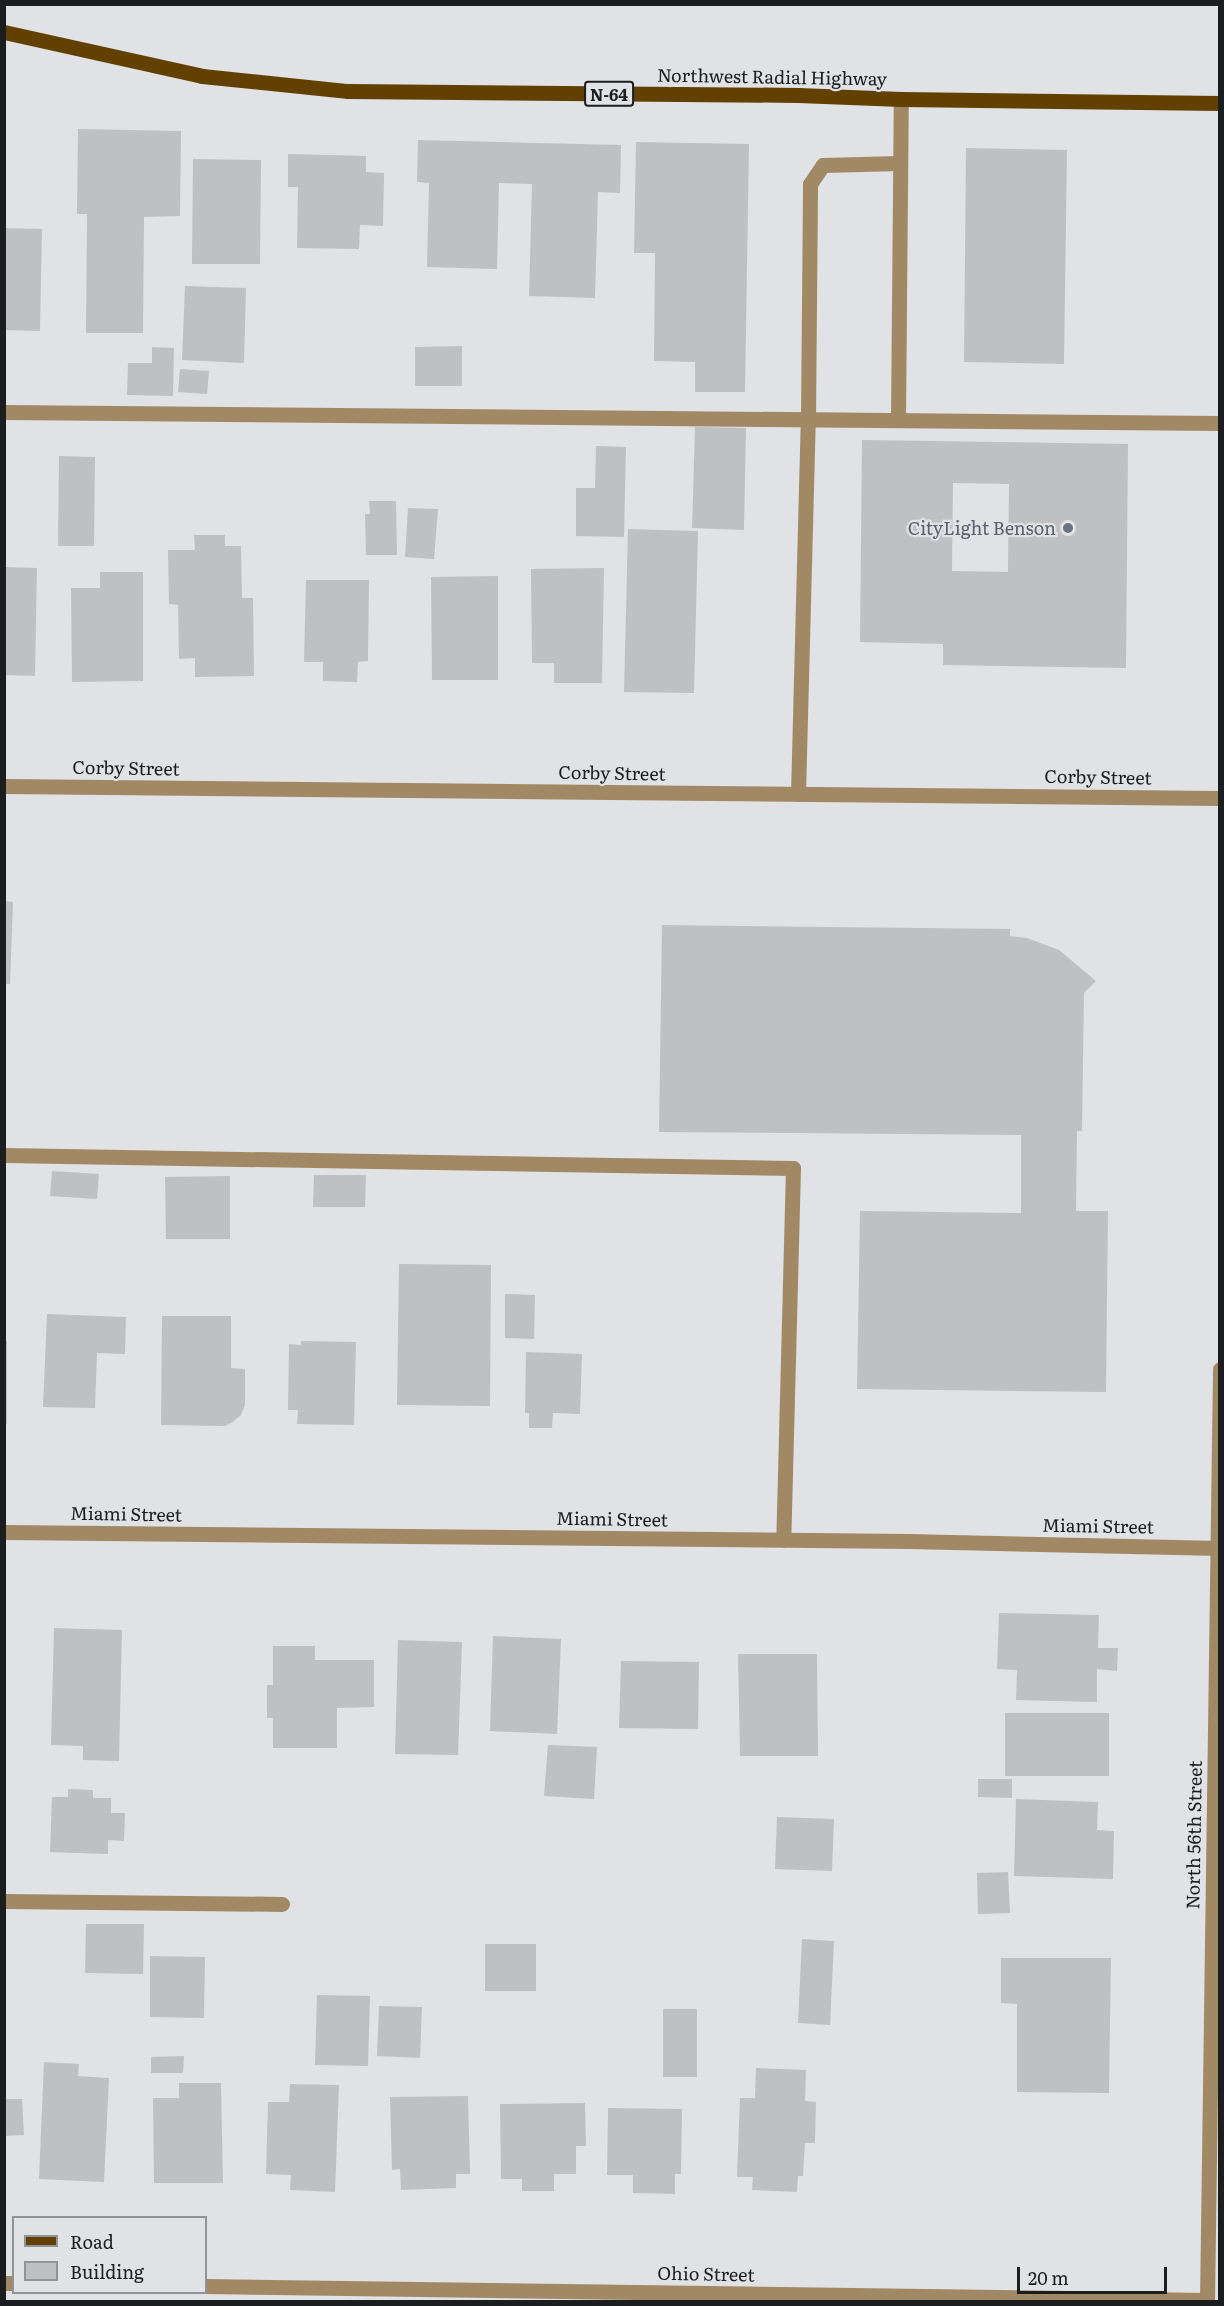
<!DOCTYPE html>
<html>
<head>
<meta charset="utf-8">
<style>
  body { margin:0 }
  #map { position:relative; width:1224px; height:2306px; overflow:hidden; background:#e0e2e6; font-family:Literata,serif }
  div>[style] { position:absolute }
  [style*='--x'] { left:calc(var(--x)*1px); top:calc(var(--y)*1px); width:calc(var(--w)*1px); rotate:calc(var(--a)*1deg) }
  .building>* { inset:0; background:#bfc0c4 }
  .minor>* { height:15px; margin:-7.5px; padding:0 7.5px; transform-origin:7.5px; border-radius:7.5px; background:#a18966 }
  .major>* { height:15px; margin:-7.5px; padding:0 7.5px; transform-origin:7.5px; border-radius:7.5px; background:#624100 }
  .dots>* { width:16px; height:16px; translate:-50% -50%; box-sizing:border-box; border:3px solid #e0e2e6; border-radius:50% }
  span { translate:-50% -50%; white-space:nowrap; text-align:center; line-height:1.15; -webkit-text-stroke:4.5px #e0e2e6; paint-order:stroke }
  .shield-label span { padding:2px 4px; background:#e0e2e6; border:2px solid; border-radius:4px; -webkit-text-stroke-width:0 }
  .shield-label { font-size:16px; color:#1c1d1e; font-weight:700 }
  .street-label { font-size:18px; color:#1c1d1e }
  .worship-label { font-size:18px; color:#5b616d }
  .right { translate:-100% -50%; text-align:right }
  .frame { position:absolute; inset:0; border:6px solid #1c1d1e; pointer-events:none }
  .legend { position:absolute; left:12px; top:2216px; width:195px; height:78px; box-sizing:border-box; background:#e0e2e6; border:2px solid #929396; margin:0; padding:8px 10px; list-style:none; font-size:18px; color:#1c1d1e }
  .legend li { display:flex; align-items:center; gap:12px; height:30px }
  .legend b { width:30px; border:2px solid #929396 }
  .scale { position:absolute; left:1017px; top:2267px; width:150px; height:27px; box-sizing:border-box; border:3px solid #1c1d1e; border-top:0; padding-left:8px; font-size:18px; line-height:21px; white-space:nowrap; color:#1c1d1e; -webkit-text-stroke:4px #e0e2e6; paint-order:stroke }
</style>
</head>
<body>
<div id="map">
  <div class="building">
    <div style="clip-path:polygon(78px 129px,181px 131px,180px 216px,144px 217px,143px 333px,86px 333px,87px 214px,77px 214px)"></div>
    <div style="clip-path:polygon(418px 140px,621px 145px,620px 193px,598px 192px,595px 298px,529px 296px,532px 184px,499px 183px,497px 269px,427px 267px,429px 183px,417px 182px)"></div>
    <div style="clip-path:polygon(636px 142px,749px 144px,745px 392px,695px 392px,695px 362px,654px 361px,655px 253px,634px 253px)"></div>
    <div style="clip-path:polygon(966px 148px,1067px 150px,1064px 364px,964px 362px)"></div>
    <div style="clip-path:polygon(288px 154px,366px 156px,366px 172px,384px 173px,383px 226px,360px 225px,359px 249px,297px 248px,298px 187px,288px 187px)"></div>
    <div style="clip-path:polygon(193px 159px,261px 160px,260px 264px,192px 264px)"></div>
    <div style="clip-path:polygon(4px 228px,42px 229px,40px 331px,4px 330px)"></div>
    <div style="clip-path:polygon(185px 286px,246px 288px,244px 363px,182px 360px)"></div>
    <div style="clip-path:polygon(462px 346px,462px 386px,415px 386px,415px 347px)"></div>
    <div style="clip-path:polygon(152px 347px,174px 348px,173px 396px,127px 395px,128px 363px,152px 363px)"></div>
    <div style="clip-path:polygon(180px 369px,209px 371px,207px 394px,178px 392px)"></div>
    <div style="clip-path:polygon(695px 427px,746px 428px,744px 530px,692px 528px)"></div>
    <div style="clip-path:polygon(evenodd,862px 440px,1128px 444px,1126px 668px,943px 665px,943px 644px,860px 642px,862px 440px,953px 483px,1009px 484px,1008px 572px,952px 571px,953px 483px)"></div>
    <div style="clip-path:polygon(596px 446px,626px 447px,624px 537px,576px 536px,576px 488px,595px 488px)"></div>
    <div style="clip-path:polygon(59px 456px,95px 457px,94px 546px,58px 546px)"></div>
    <div style="clip-path:polygon(369px 501px,396px 501px,397px 555px,366px 555px,365px 514px,370px 514px)"></div>
    <div style="clip-path:polygon(408px 508px,438px 509px,434px 559px,405px 557px)"></div>
    <div style="clip-path:polygon(628px 529px,698px 531px,694px 693px,624px 692px)"></div>
    <div style="clip-path:polygon(194px 535px,225px 535px,225px 546px,241px 546px,242px 598px,253px 598px,254px 676px,195px 677px,195px 658px,179px 659px,178px 605px,169px 604px,168px 550px,195px 550px)"></div>
    <div style="clip-path:polygon(4px 567px,37px 568px,35px 676px,4px 675px)"></div>
    <div style="clip-path:polygon(604px 568px,602px 683px,554px 683px,554px 663px,532px 663px,531px 569px)"></div>
    <div style="clip-path:polygon(100px 572px,143px 572px,143px 681px,72px 682px,71px 588px,100px 588px)"></div>
    <div style="clip-path:polygon(498px 576px,498px 680px,432px 680px,431px 577px)"></div>
    <div style="clip-path:polygon(306px 580px,369px 580px,368px 661px,358px 662px,357px 682px,323px 681px,323px 662px,304px 662px)"></div>
    <div style="clip-path:polygon(4px 901px,13px 902px,10px 984px,4px 984px)"></div>
    <div style="clip-path:polygon(662px 925px,1010px 929px,1010px 936px,1027px 938px,1059px 950px,1096px 981px,1084px 993px,1082px 1131px,1077px 1131px,1076px 1211px,1108px 1211px,1106px 1392px,857px 1389px,860px 1211px,1021px 1213px,1021px 1135px,659px 1132px)"></div>
    <div style="clip-path:polygon(52px 1171px,99px 1174px,97px 1199px,50px 1196px)"></div>
    <div style="clip-path:polygon(314px 1175px,366px 1175px,365px 1207px,313px 1207px)"></div>
    <div style="clip-path:polygon(230px 1176px,230px 1239px,166px 1239px,165px 1177px)"></div>
    <div style="clip-path:polygon(399px 1264px,491px 1265px,490px 1406px,397px 1405px)"></div>
    <div style="clip-path:polygon(505px 1294px,535px 1295px,534px 1339px,505px 1338px)"></div>
    <div style="clip-path:polygon(47px 1314px,126px 1317px,125px 1354px,97px 1353px,95px 1408px,43px 1407px)"></div>
    <div style="clip-path:polygon(162px 1316px,231px 1316px,231px 1368px,245px 1369px,245px 1405px,241px 1415px,233px 1422px,225px 1426px,161px 1425px)"></div>
    <div style="clip-path:polygon(5px 1341px,7px 1341px,7px 1424px,5px 1424px)"></div>
    <div style="clip-path:polygon(301px 1341px,356px 1342px,354px 1425px,297px 1424px,298px 1410px,288px 1410px,289px 1344px,301px 1345px)"></div>
    <div style="clip-path:polygon(526px 1352px,582px 1354px,580px 1414px,553px 1413px,552px 1428px,529px 1428px,529px 1413px,525px 1413px)"></div>
    <div style="clip-path:polygon(999px 1613px,1099px 1615px,1098px 1648px,1118px 1648px,1117px 1671px,1097px 1669px,1097px 1702px,1016px 1700px,1017px 1670px,997px 1669px)"></div>
    <div style="clip-path:polygon(54px 1628px,122px 1630px,119px 1761px,83px 1760px,83px 1746px,51px 1745px)"></div>
    <div style="clip-path:polygon(493px 1636px,561px 1639px,557px 1734px,490px 1731px)"></div>
    <div style="clip-path:polygon(398px 1640px,462px 1642px,458px 1755px,395px 1754px)"></div>
    <div style="clip-path:polygon(273px 1646px,315px 1646px,315px 1660px,374px 1660px,374px 1707px,337px 1708px,337px 1748px,273px 1748px,273px 1718px,267px 1718px,267px 1685px,273px 1685px)"></div>
    <div style="clip-path:polygon(738px 1654px,817px 1654px,818px 1756px,740px 1756px)"></div>
    <div style="clip-path:polygon(621px 1661px,699px 1662px,698px 1729px,619px 1728px)"></div>
    <div style="clip-path:polygon(1005px 1713px,1109px 1713px,1109px 1776px,1005px 1776px)"></div>
    <div style="clip-path:polygon(548px 1745px,597px 1747px,594px 1799px,544px 1796px)"></div>
    <div style="clip-path:polygon(978px 1779px,1012px 1779px,1012px 1798px,978px 1797px)"></div>
    <div style="clip-path:polygon(68px 1789px,93px 1790px,93px 1798px,111px 1798px,111px 1813px,125px 1813px,124px 1841px,108px 1840px,108px 1854px,50px 1852px,52px 1797px,68px 1797px)"></div>
    <div style="clip-path:polygon(1016px 1799px,1098px 1802px,1097px 1830px,1114px 1831px,1113px 1879px,1014px 1876px)"></div>
    <div style="clip-path:polygon(777px 1817px,834px 1819px,832px 1871px,775px 1869px)"></div>
    <div style="clip-path:polygon(1008px 1872px,1010px 1913px,978px 1914px,977px 1873px)"></div>
    <div style="clip-path:polygon(86px 1924px,144px 1924px,143px 1974px,85px 1973px)"></div>
    <div style="clip-path:polygon(802px 1939px,834px 1941px,830px 2025px,798px 2023px)"></div>
    <div style="clip-path:polygon(485px 1944px,536px 1944px,536px 1991px,485px 1991px)"></div>
    <div style="clip-path:polygon(150px 1956px,205px 1957px,204px 2018px,150px 2017px)"></div>
    <div style="clip-path:polygon(1001px 1958px,1111px 1958px,1109px 2093px,1017px 2092px,1017px 2004px,1001px 2003px)"></div>
    <div style="clip-path:polygon(317px 1995px,370px 1996px,368px 2066px,315px 2065px)"></div>
    <div style="clip-path:polygon(379px 2006px,422px 2007px,420px 2058px,377px 2056px)"></div>
    <div style="clip-path:polygon(663px 2009px,697px 2009px,697px 2077px,663px 2077px)"></div>
    <div style="clip-path:polygon(184px 2056px,183px 2073px,151px 2073px,151px 2057px)"></div>
    <div style="clip-path:polygon(44px 2062px,79px 2064px,78px 2076px,109px 2078px,104px 2182px,39px 2179px)"></div>
    <div style="clip-path:polygon(756px 2068px,806px 2070px,805px 2101px,816px 2102px,815px 2143px,805px 2143px,803px 2176px,798px 2176px,797px 2192px,752px 2190px,753px 2177px,737px 2177px,740px 2098px,755px 2098px)"></div>
    <div style="clip-path:polygon(179px 2083px,221px 2083px,223px 2183px,154px 2183px,153px 2098px,179px 2098px)"></div>
    <div style="clip-path:polygon(290px 2084px,339px 2085px,335px 2192px,290px 2190px,291px 2175px,266px 2174px,268px 2102px,289px 2102px)"></div>
    <div style="clip-path:polygon(468px 2096px,470px 2174px,456px 2174px,456px 2188px,401px 2190px,400px 2169px,392px 2170px,390px 2097px)"></div>
    <div style="clip-path:polygon(4px 2099px,22px 2099px,24px 2135px,4px 2136px)"></div>
    <div style="clip-path:polygon(585px 2103px,586px 2146px,576px 2146px,576px 2174px,554px 2174px,554px 2191px,522px 2191px,522px 2179px,501px 2179px,500px 2104px)"></div>
    <div style="clip-path:polygon(608px 2108px,682px 2109px,681px 2174px,675px 2174px,675px 2194px,633px 2193px,633px 2175px,607px 2175px)"></div>
  </div>
  <div class="minor">
    <div style="--x:4;--y:412;--w:1216;--a:0.52"></div>
    <div style="--x:898;--y:420;--w:321;--a:-89.5"></div>
    <div style="--x:4;--y:786;--w:1216;--a:0.57"></div>
    <div style="--x:798;--y:794;--w:375;--a:-88.5"></div>
    <div style="--x:808;--y:419;--w:235;--a:-89.5"></div>
    <div style="--x:810;--y:184;--w:23;--a:-56"></div>
    <div style="--x:823;--y:165;--w:76;--a:-1.5"></div>
    <div style="--x:4;--y:1155;--w:789;--a:0.94"></div>
    <div style="--x:793;--y:1168;--w:372;--a:91.5"></div>
    <div style="--x:4;--y:1532;--w:904;--a:0.57"></div>
    <div style="--x:908;--y:1541;--w:312;--a:1.3"></div>
    <div style="--x:4;--y:1901;--w:278;--a:0.6"></div>
    <div style="--x:4;--y:2283;--w:10;--a:0"></div>
    <div style="--x:206;--y:2286;--w:1001;--a:0.8"></div>
    <div style="--x:1207;--y:2302;--w:933;--a:-89.2"></div>
  </div>
  <div class="major">
    <div style="--x:4;--y:32;--w:203;--a:12.5"></div>
    <div style="--x:202;--y:76;--w:147;--a:5.9"></div>
    <div style="--x:348;--y:91;--w:450;--a:0.5"></div>
    <div style="--x:798;--y:95;--w:103;--a:2.2"></div>
    <div style="--x:901;--y:99;--w:319;--a:0.7"></div>
  </div>
  <div class="dots">
    <div style="left:1068px;top:528px;background:#6b7280"></div>
  </div>
  <div class="shield-label">
    <span style="left:609px;top:94px">N-64</span>
  </div>
  <div class="street-label">
    <span style="left:772px;top:77px;rotate:1deg">Northwest Radial Highway</span>
    <span style="left:126px;top:768px;rotate:1deg">Corby Street</span>
    <span style="left:612px;top:773px;rotate:1deg">Corby Street</span>
    <span style="left:1098px;top:777px;rotate:1deg">Corby Street</span>
    <span style="left:126px;top:1514px;rotate:1deg">Miami Street</span>
    <span style="left:612px;top:1519px;rotate:1deg">Miami Street</span>
    <span style="left:1098px;top:1526px;rotate:1deg">Miami Street</span>
    <span style="left:1194px;top:1835px;rotate:-89deg">North 56th Street</span>
    <span style="left:706px;top:2274px;rotate:1deg">Ohio Street</span>
  </div>
  <div class="worship-label">
    <span class="right" style="left:1056px;top:528px">CityLight Benson</span>
  </div>
  <div class="frame"></div>
  <ul class="legend">
  <li><b style="height:8px;background:#624100"></b>Road</li>
  <li><b style="height:16px;background:#bfc0c4"></b>Building</li>
  </ul>
  <div class="scale">20 m</div>
</div>
</body>
</html>
